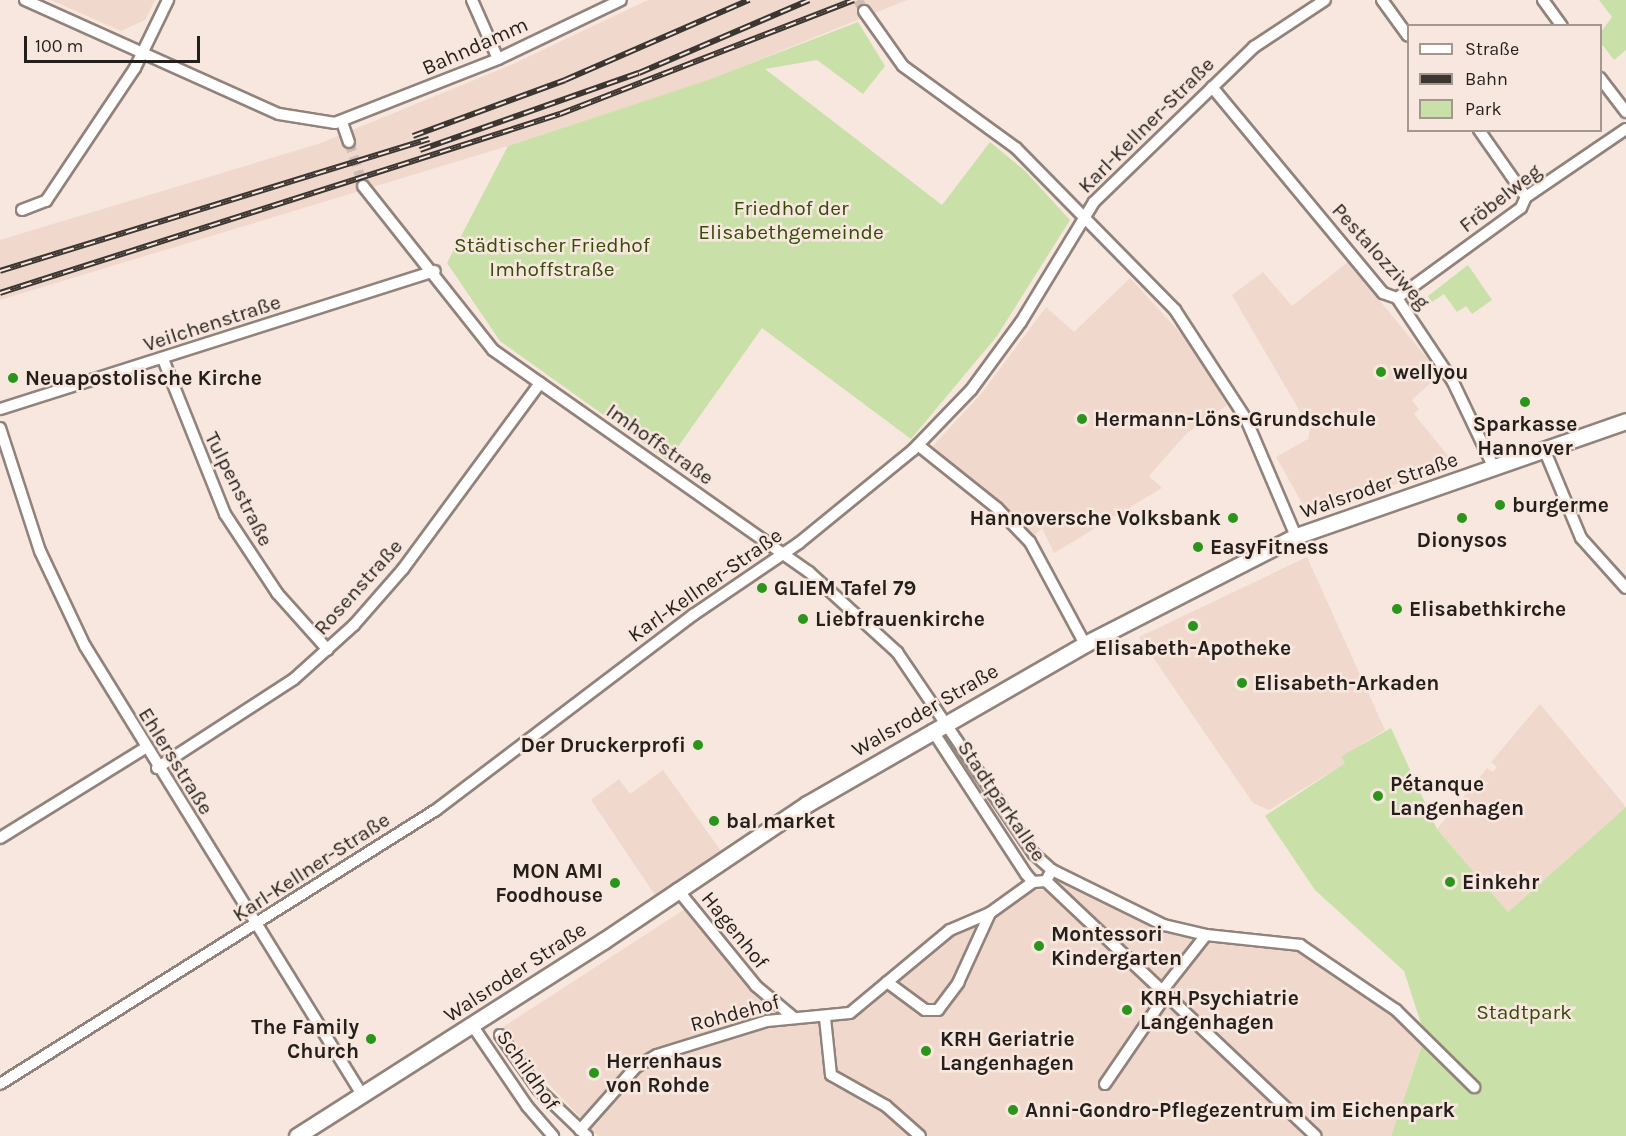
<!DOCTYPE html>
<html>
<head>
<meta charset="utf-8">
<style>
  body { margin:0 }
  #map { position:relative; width:1626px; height:1136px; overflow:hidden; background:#f7e7de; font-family:Karla,sans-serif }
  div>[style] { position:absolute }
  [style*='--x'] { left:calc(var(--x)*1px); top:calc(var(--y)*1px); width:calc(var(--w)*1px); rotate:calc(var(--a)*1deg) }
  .built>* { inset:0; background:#f0d9cc }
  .green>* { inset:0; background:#c9e1a8 }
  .street-tunnel>* { height:10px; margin-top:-5px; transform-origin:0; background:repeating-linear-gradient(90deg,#cdbfb7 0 10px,transparent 0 15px) }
  .roads { filter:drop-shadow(2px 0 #91837b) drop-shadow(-2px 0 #91837b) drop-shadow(0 2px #91837b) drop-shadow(0 -2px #91837b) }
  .street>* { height:10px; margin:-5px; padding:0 5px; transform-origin:5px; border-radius:5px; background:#fff }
  .secondary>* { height:15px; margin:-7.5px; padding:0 7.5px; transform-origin:7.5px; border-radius:7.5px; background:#fff }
  .rail>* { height:6px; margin-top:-3px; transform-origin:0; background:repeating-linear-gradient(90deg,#f7e7de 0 11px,#3c3632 0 22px); box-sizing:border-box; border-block:2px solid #3c3632 }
  .dots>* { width:16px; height:16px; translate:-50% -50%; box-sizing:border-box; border:3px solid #f7e7de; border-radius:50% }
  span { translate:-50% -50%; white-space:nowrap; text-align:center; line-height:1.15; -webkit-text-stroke:5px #f7e7de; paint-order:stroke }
  .street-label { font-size:21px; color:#241f1b }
  .park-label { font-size:21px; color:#364b0a }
  .poi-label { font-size:21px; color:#241f1b; font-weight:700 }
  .left { translate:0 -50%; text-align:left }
  .right { translate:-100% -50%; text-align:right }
  .legend { position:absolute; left:1407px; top:24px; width:195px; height:108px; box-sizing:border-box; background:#f7e7de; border:2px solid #a39790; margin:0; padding:8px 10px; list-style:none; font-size:18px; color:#241f1b }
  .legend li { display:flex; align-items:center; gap:12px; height:30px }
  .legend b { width:30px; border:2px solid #a39790 }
  .scale { position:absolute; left:24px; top:36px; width:176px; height:27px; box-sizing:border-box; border:3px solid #241f1b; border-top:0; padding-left:8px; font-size:18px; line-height:21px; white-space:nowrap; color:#241f1b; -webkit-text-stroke:4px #f7e7de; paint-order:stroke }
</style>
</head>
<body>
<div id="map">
  <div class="built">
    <div style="clip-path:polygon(51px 0,155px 0,145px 20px,121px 31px)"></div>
    <div style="clip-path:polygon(648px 0,907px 0,709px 80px,508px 146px,0 300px,0 240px,321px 143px,513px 64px)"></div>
    <div style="clip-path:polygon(1348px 262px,1440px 374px,1412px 400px,1419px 409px,1414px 414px,1454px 463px,1319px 512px,1302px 503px,1276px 457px,1308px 439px,1310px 429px,1232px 295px,1263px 272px,1292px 306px)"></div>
    <div style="clip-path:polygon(1130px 278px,1186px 339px,1227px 405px,1186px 434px,1149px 476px,1162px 488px,1054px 553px,1042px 528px,1032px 538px,997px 501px,931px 448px,981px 394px,1046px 307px,1074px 332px)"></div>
    <div style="clip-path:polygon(1307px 557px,1385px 730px,1341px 757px,1345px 763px,1269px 810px,1253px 803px,1139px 637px)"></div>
    <div style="clip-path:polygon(1540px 704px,1626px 807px,1508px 912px,1437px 829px,1487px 768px,1493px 772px,1497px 767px,1491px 762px)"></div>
    <div style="clip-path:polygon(663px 770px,724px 855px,659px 901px,591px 800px,619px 779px,630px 794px)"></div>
    <div style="clip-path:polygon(1060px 882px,1165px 928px,1296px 952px,1338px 973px,1400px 1019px,1423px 1040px,1391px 1136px,598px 1136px,542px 1077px,503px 1027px,685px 909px,747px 985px,792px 1023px,848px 1018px,869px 1009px,906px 969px,941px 943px,1001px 914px,1034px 889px,1047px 891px)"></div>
  </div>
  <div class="green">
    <div style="clip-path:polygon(1599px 0,1626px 0,1626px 50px,1614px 60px,1601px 43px,1601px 32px,1612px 17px)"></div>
    <div style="clip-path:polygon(858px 22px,885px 66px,863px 94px,817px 60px,765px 69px,942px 205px,990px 142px,1024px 170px,1070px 220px,997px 336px,911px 439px,762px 328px,668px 461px,500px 341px,447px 263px,508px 146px,708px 80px)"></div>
    <div style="clip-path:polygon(1468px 265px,1492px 300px,1472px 314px,1466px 306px,1457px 312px,1444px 294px,1432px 302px,1428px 296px)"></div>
    <div style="clip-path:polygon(1391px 728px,1437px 829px,1508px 912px,1626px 807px,1626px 1136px,1391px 1136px,1425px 1036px,1404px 971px,1315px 890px,1265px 816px,1345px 763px,1341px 757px,1347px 753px)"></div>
  </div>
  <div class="street-tunnel">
    <div style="--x:858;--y:0;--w:13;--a:61"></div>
    <div style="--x:349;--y:142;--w:46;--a:72.3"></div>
  </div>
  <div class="roads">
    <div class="street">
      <div style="--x:25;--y:0;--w:278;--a:24.2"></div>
      <div style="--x:279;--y:114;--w:57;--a:9.1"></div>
      <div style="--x:335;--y:123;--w:175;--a:-21.4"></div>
      <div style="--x:498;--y:59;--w:136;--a:-25.6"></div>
      <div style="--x:472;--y:0;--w:64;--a:66.2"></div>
      <div style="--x:1382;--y:0;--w:44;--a:54.2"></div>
      <div style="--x:1543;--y:0;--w:32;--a:54"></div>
      <div style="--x:864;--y:11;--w:67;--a:54.7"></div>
      <div style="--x:903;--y:66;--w:140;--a:36"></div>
      <div style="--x:1016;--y:148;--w:227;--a:45.5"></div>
      <div style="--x:1175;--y:310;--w:130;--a:56.9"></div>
      <div style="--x:1246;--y:419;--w:127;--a:66.9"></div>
      <div style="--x:1600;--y:78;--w:43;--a:52.6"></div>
      <div style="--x:1212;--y:87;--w:268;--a:50.3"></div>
      <div style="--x:1383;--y:293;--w:15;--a:20"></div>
      <div style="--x:1397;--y:298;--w:101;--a:56.3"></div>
      <div style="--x:1453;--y:382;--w:95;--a:64.5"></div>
      <div style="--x:342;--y:122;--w:21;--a:71"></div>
      <div style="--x:1479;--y:130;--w:82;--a:55"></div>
      <div style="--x:363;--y:186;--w:209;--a:51.6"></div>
      <div style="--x:493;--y:350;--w:386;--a:35.1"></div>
      <div style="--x:809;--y:572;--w:119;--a:42.3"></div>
      <div style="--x:897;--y:652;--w:244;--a:55.9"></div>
      <div style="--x:1034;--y:854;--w:24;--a:42"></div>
      <div style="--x:1052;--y:870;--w:13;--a:119"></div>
      <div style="--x:1046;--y:881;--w:13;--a:176"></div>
      <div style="--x:1033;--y:882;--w:11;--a:-131"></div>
      <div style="--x:1026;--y:874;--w:172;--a:-123.1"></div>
      <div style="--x:1526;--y:197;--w:121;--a:-34.2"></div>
      <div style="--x:22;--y:210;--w:26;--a:-21"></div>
      <div style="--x:46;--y:201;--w:160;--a:-56.2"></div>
      <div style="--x:135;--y:68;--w:76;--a:-64.1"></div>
      <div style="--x:1397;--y:298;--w:153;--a:-36"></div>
      <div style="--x:1521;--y:208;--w:12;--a:-66"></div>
      <div style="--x:163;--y:359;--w:167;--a:68.2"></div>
      <div style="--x:225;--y:514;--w:95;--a:56.6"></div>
      <div style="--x:277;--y:593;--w:76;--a:48.2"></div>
      <div style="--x:0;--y:409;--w:456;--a:-17.6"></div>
      <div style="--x:0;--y:428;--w:129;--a:72"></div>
      <div style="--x:40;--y:551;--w:105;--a:64.7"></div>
      <div style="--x:85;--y:646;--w:525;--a:58.31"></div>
      <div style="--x:918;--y:445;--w:101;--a:38.6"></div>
      <div style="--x:997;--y:508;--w:47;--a:45.9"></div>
      <div style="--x:1030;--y:542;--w:116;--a:61.7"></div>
      <div style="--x:1544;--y:449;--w:96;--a:67.4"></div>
      <div style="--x:1581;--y:538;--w:67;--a:48"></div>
      <div style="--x:157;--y:768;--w:163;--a:-33"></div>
      <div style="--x:294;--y:679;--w:81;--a:-42"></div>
      <div style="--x:354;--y:625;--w:74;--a:-48.8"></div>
      <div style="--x:403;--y:569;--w:231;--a:-53.6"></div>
      <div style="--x:0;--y:838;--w:171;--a:-31.8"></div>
      <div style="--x:1052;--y:870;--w:125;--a:26.2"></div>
      <div style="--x:1164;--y:925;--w:43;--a:13.4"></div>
      <div style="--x:1206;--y:935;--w:95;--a:6.1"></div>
      <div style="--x:1300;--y:945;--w:116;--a:34.1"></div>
      <div style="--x:1396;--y:1010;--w:110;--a:44.6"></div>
      <div style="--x:1046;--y:881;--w:371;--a:43.4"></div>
      <div style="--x:677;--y:889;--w:125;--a:50.8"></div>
      <div style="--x:756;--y:986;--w:48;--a:40"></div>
      <div style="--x:887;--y:982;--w:47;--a:36.4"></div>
      <div style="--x:925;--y:1010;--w:13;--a:0"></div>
      <div style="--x:938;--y:1010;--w:34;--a:-53"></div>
      <div style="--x:958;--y:983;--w:77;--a:-65.4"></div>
      <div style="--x:1162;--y:991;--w:71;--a:-51.8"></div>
      <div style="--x:825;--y:1018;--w:57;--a:84"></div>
      <div style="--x:831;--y:1075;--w:63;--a:29.4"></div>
      <div style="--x:886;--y:1106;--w:45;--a:41.4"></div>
      <div style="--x:472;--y:1025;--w:98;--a:55.8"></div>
      <div style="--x:527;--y:1106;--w:40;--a:49"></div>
      <div style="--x:500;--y:1035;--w:66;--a:54.9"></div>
      <div style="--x:538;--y:1089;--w:68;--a:43.8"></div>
      <div style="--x:0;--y:1084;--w:515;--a:-32.15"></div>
      <div style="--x:436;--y:810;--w:323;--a:-37.2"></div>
      <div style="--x:693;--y:615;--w:128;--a:-34.2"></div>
      <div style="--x:799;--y:543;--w:147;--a:-39.2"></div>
      <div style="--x:913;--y:450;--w:83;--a:-46"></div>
      <div style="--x:971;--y:390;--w:84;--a:-53.7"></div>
      <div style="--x:1021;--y:322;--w:140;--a:-58.7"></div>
      <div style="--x:1094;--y:202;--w:223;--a:-44.1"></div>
      <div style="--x:1254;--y:47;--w:85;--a:-33.5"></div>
      <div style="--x:1105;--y:1084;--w:108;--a:-55.6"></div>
      <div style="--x:580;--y:1130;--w:84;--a:-48.4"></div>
      <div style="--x:636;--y:1067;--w:24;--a:-30"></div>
      <div style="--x:657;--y:1055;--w:115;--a:-17.2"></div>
      <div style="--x:767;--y:1021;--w:83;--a:-5.5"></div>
      <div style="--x:850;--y:1013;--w:130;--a:-39.7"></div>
      <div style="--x:950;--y:930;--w:43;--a:-23"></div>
      <div style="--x:990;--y:913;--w:53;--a:-35.8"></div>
    </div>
    <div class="secondary">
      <div style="--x:297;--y:1136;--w:363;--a:-32.5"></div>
      <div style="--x:603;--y:941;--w:246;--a:-33.9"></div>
      <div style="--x:807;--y:804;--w:321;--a:-29.9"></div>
      <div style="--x:1085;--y:644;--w:237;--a:-27.1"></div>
      <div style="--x:1296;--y:536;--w:349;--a:-19.2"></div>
    </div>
  </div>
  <div class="rail">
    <div style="--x:413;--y:136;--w:162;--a:-20.2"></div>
    <div style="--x:565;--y:80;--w:201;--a:-23.5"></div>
    <div style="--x:420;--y:150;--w:232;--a:-19.4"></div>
    <div style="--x:639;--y:73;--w:185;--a:-23.2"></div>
    <div style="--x:0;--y:271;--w:449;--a:-17.1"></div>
    <div style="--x:0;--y:293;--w:588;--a:-17.73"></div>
    <div style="--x:560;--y:114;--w:315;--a:-21.2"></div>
  </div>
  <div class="dots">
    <div style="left:1381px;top:372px;background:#2b941b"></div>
    <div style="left:13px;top:378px;background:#2b941b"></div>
    <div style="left:1525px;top:402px;background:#2b941b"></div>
    <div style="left:1082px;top:419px;background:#2b941b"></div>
    <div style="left:1500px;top:505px;background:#2b941b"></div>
    <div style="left:1233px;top:518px;background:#2b941b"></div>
    <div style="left:1462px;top:518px;background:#2b941b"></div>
    <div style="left:1198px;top:547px;background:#2b941b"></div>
    <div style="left:762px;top:588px;background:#2b941b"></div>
    <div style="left:1397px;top:609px;background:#2b941b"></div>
    <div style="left:803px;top:619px;background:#2b941b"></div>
    <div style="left:1193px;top:626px;background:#2b941b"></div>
    <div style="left:1242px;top:683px;background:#2b941b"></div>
    <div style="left:698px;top:745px;background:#2b941b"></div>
    <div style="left:1378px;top:796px;background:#2b941b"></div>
    <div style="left:714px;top:821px;background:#2b941b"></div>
    <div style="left:1450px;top:882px;background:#2b941b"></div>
    <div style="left:615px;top:883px;background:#2b941b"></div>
    <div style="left:1039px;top:946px;background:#2b941b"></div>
    <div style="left:1127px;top:1010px;background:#2b941b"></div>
    <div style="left:371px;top:1039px;background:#2b941b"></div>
    <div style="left:926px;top:1051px;background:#2b941b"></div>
    <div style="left:594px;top:1073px;background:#2b941b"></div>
    <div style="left:1013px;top:1110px;background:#2b941b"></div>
  </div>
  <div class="street-label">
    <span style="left:475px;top:46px;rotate:-24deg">Bahndamm</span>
    <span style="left:1146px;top:125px;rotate:-45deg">Karl-Kellner-Straße</span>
    <span style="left:1500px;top:198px;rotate:-38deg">Fröbelweg</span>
    <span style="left:1381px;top:256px;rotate:48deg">Pestalozziweg</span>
    <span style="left:212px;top:323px;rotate:-18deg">Veilchenstraße</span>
    <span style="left:660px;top:444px;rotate:35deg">Imhoffstraße</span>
    <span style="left:1379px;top:485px;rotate:-19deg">Walsroder Straße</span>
    <span style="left:239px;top:489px;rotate:63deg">Tulpenstraße</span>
    <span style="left:705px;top:585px;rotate:-35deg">Karl-Kellner-Straße</span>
    <span style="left:358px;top:587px;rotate:-48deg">Rosenstraße</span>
    <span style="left:925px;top:710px;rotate:-30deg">Walsroder Straße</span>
    <span style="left:176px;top:761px;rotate:58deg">Ehlersstraße</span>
    <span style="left:1002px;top:801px;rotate:56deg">Stadtparkallee</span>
    <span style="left:311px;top:867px;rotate:-33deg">Karl-Kellner-Straße</span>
    <span style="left:735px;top:930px;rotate:51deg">Hagenhof</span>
    <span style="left:515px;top:972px;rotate:-33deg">Walsroder Straße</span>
    <span style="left:735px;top:1013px;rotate:-15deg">Rohdehof</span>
    <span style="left:528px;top:1070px;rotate:55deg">Schildhof</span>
  </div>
  <div class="park-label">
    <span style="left:791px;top:220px">Friedhof der<br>Elisabethgemeinde</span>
    <span style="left:552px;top:257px">Städtischer Friedhof<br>Imhoffstraße</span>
    <span style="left:1524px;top:1012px">Stadtpark</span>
  </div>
  <div class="poi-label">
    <span class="left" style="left:1393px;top:372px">wellyou</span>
    <span class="left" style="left:25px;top:378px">Neuapostolische Kirche</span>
    <span class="left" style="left:1094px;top:419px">Hermann-Löns-Grundschule</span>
    <span style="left:1525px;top:436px">Sparkasse<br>Hannover</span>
    <span class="left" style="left:1512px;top:505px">burgerme</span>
    <span class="right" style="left:1221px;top:518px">Hannoversche Volksbank</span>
    <span style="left:1462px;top:540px">Dionysos</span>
    <span class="left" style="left:1210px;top:547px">EasyFitness</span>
    <span class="left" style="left:774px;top:588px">GLIEM Tafel 79</span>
    <span class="left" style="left:1409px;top:609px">Elisabethkirche</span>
    <span class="left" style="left:815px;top:619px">Liebfrauenkirche</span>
    <span style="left:1193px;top:648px">Elisabeth-Apotheke</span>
    <span class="left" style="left:1254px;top:683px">Elisabeth-Arkaden</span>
    <span class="right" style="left:686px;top:745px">Der Druckerprofi</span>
    <span class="left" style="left:1390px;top:796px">Pétanque<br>Langenhagen</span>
    <span class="left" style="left:726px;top:821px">bal market</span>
    <span class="right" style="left:603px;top:883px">MON AMI<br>Foodhouse</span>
    <span class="left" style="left:1462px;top:882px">Einkehr</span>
    <span class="left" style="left:1051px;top:946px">Montessori<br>Kindergarten</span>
    <span class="left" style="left:1140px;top:1010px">KRH Psychiatrie<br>Langenhagen</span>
    <span class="right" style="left:359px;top:1039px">The Family<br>Church</span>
    <span class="left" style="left:940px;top:1051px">KRH Geriatrie<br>Langenhagen</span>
    <span class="left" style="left:606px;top:1073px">Herrenhaus<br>von Rohde</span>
    <span class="left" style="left:1025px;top:1110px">Anni-Gondro-Pflegezentrum im Eichenpark</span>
  </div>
  <ul class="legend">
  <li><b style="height:8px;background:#fff"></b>Straße</li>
  <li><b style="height:8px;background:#3c3632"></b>Bahn</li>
  <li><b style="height:16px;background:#c9e1a8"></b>Park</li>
  </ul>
  <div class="scale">100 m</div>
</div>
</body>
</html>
